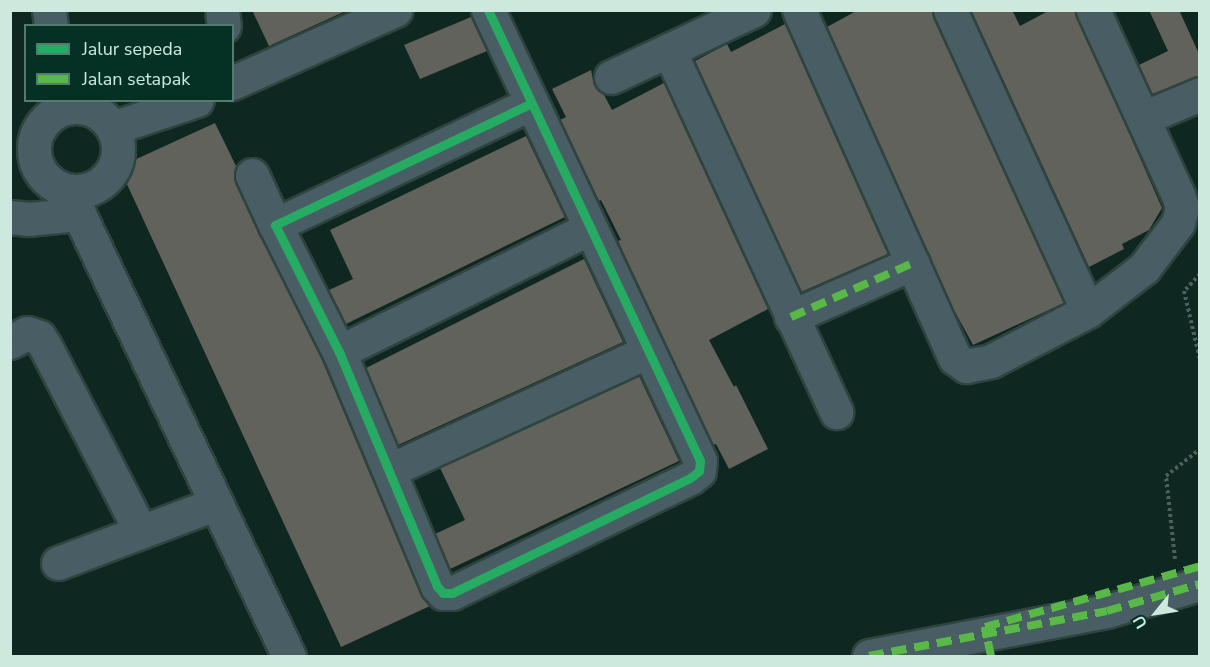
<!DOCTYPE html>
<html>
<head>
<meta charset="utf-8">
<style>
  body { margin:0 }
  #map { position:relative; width:1210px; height:667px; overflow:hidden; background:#0f2721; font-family:"Nunito Sans",sans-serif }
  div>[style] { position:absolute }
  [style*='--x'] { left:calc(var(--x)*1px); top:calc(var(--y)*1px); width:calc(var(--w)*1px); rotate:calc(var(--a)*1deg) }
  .building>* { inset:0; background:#60625b }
  .path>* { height:4px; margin-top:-2px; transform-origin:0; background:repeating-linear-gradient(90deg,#4c6062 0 3px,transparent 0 6px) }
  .roads { filter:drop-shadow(2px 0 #2f443e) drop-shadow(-2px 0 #2f443e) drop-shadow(0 2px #2f443e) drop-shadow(0 -2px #2f443e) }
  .minor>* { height:33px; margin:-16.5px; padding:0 16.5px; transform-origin:16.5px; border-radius:16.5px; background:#485d64 }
  .minor>.ring { margin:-16.5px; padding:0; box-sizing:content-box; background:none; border:33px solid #485d64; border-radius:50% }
  .quiet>* { height:8px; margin-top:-4px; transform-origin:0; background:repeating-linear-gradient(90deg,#58b947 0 15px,transparent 0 23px) }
  .cycleway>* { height:9px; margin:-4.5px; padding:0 4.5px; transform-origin:4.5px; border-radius:4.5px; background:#26ab63 }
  span { translate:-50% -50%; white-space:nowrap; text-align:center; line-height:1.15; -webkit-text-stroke:6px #053125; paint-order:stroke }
  .frame { position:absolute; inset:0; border:12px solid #cde8dd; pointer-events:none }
  .legend { position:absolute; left:24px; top:24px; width:210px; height:78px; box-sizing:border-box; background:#053125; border:2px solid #557a6f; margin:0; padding:8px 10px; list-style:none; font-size:18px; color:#cde8dd }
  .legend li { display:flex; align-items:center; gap:12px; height:30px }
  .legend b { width:30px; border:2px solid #557a6f }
  .north { position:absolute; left:1126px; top:583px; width:60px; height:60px; -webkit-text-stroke:4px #053125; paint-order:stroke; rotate:240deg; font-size:16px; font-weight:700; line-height:24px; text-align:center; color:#cde8dd }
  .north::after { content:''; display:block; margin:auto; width:21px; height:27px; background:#cde8dd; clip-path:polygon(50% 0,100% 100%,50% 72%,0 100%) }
</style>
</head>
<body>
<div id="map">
  <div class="building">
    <div style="clip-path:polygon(252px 10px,348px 10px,269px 46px)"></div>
    <div style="clip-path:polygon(858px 10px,932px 10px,1064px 303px,973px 345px,954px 310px,827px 27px)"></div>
    <div style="clip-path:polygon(971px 10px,1012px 10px,1020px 26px,1050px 10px,1075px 10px,1162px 208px,1149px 230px,1122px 244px,1124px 249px,1089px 267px)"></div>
    <div style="clip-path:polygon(1149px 10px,1179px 10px,1200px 56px,1200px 76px,1152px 94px,1139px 65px,1168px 51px)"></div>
    <div style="clip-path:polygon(471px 17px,487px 51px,420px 79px,404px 45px)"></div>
    <div style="clip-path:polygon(785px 24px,888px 254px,801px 292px,695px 61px,727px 44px,731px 52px)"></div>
    <div style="clip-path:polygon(591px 70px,594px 85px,603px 93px,612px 110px,664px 83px,768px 309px,709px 340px,734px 387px,736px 385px,768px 449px,729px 469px,716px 444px,713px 445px,618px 241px,621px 240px,601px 200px,599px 201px,560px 120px,566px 117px,552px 89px)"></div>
    <div style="clip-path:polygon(215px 123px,236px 166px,235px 183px,322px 360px,420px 593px,430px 606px,341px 647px,119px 167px)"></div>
    <div style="clip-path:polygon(526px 136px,565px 217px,346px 324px,329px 290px,353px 279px,330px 230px)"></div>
    <div style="clip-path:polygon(584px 259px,623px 342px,398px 445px,366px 368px)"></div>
    <div style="clip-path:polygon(639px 376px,679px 461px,450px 569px,435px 534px,465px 520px,440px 468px)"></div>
  </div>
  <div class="path">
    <div style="--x:1200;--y:274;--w:23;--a:133"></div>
    <div style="--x:1184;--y:291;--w:71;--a:76.9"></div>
    <div style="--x:1175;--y:559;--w:83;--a:-96.2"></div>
    <div style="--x:1166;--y:476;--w:43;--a:-38.5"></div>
  </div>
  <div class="roads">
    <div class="minor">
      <div style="--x:49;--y:10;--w:16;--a:83"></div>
      <div style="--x:222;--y:10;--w:16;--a:83"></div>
      <div style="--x:488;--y:10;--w:498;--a:64.8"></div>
      <div style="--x:700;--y:461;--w:10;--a:96"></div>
      <div style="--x:699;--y:471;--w:11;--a:142"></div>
      <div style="--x:690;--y:478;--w:264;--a:154.2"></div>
      <div style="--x:452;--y:593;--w:9;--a:180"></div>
      <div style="--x:443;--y:593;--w:9;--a:-131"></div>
      <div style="--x:437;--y:586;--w:254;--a:-112.7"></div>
      <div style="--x:339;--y:352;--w:142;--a:-116.7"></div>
      <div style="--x:275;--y:225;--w:284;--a:-25.4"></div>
      <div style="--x:754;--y:10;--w:94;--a:154.8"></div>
      <div style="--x:669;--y:50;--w:399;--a:65.2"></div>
      <div style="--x:799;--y:10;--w:381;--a:65.9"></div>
      <div style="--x:955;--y:358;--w:14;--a:36"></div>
      <div style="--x:966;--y:366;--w:25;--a:-11"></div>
      <div style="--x:991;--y:361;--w:109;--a:-27.3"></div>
      <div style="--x:1088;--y:311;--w:71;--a:-37.5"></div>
      <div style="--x:1144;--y:268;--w:56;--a:-52.9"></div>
      <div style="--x:1178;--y:223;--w:16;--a:-76"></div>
      <div style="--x:1182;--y:207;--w:13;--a:-108"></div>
      <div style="--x:1178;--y:195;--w:204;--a:-114.7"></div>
      <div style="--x:950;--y:10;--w:331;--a:65.4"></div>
      <div style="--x:611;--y:77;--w:64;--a:-25"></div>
      <div style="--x:232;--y:83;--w:179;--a:-24.1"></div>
      <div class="ring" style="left:34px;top:107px;width:51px;height:51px"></div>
      <div style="--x:1143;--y:118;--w:62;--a:-22.8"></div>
      <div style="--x:115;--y:127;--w:86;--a:-18.2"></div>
      <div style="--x:252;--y:175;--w:55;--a:65.3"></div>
      <div style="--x:75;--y:193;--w:21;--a:79"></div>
      <div style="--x:79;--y:214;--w:489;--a:64.6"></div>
      <div style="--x:10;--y:217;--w:19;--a:6"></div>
      <div style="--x:29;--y:219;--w:50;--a:-5.7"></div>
      <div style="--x:791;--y:317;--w:133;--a:-23.9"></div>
      <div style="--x:10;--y:342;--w:19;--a:-28"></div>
      <div style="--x:27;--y:333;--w:13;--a:18"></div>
      <div style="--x:39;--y:337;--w:11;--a:56"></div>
      <div style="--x:45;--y:346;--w:209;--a:62.7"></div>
      <div style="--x:339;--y:352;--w:280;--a:-26.3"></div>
      <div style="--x:390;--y:470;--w:283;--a:-24.7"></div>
      <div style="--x:58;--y:563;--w:168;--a:-20.6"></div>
      <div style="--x:869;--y:656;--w:242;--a:-10.7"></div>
      <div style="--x:1107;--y:611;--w:97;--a:-16.2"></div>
    </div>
  </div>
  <div class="quiet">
    <div style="--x:791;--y:317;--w:133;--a:-23.9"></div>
    <div style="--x:869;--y:656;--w:242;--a:-10.7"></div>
    <div style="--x:1107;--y:611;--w:97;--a:-16.2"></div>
    <div style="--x:991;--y:656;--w:30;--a:-102"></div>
    <div style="--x:985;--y:627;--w:223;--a:-15.8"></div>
  </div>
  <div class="cycleway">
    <div style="--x:488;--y:10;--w:498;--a:64.8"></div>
    <div style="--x:700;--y:461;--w:10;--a:96"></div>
    <div style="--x:699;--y:471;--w:11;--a:142"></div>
    <div style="--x:690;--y:478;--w:264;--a:154.2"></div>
    <div style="--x:452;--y:593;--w:9;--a:180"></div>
    <div style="--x:443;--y:593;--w:9;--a:-131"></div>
    <div style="--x:437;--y:586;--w:254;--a:-112.7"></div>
    <div style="--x:339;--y:352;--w:142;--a:-116.7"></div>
    <div style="--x:275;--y:225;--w:284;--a:-25.4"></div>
  </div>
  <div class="frame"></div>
  <ul class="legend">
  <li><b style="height:8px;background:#26ab63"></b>Jalur sepeda</li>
  <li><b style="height:8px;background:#58b947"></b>Jalan setapak</li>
  </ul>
  <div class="north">U</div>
</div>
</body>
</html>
